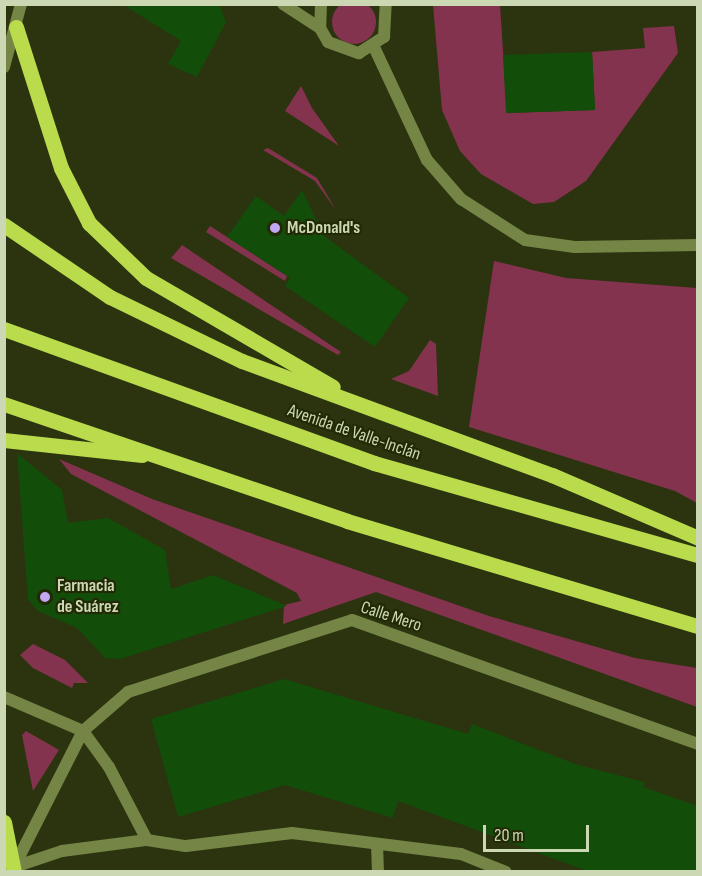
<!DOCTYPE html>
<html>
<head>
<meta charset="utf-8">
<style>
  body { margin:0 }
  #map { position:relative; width:702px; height:876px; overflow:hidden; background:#2b340f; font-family:"Sofia Sans Condensed",sans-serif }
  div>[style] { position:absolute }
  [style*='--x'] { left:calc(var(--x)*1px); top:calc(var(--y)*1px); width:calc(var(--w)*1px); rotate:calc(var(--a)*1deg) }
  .green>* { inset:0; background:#83334e }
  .round { border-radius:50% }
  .building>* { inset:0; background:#124d0a }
  .pedestrian>* { height:12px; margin:-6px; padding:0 6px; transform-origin:6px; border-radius:6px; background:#748546 }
  .minor>* { height:12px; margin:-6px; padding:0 6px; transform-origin:6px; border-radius:6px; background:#748546 }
  .tertiary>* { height:12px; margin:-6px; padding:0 6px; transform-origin:6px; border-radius:6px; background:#748546 }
  .primary>* { height:15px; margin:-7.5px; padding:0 7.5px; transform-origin:7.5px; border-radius:7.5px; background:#b9db4c }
  .dots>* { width:16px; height:16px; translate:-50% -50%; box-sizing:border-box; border:3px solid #212a04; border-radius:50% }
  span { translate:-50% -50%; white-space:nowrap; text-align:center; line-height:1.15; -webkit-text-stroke:4.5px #212a04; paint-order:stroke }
  .poi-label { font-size:18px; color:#ccd7b4; font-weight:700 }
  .left { translate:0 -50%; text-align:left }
  .street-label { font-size:18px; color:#ccd7b4 }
  .frame { position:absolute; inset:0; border:6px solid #ccd7b4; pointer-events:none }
  .scale { position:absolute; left:483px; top:825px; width:106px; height:27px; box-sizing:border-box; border:3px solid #ccd7b4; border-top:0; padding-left:8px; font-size:18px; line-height:21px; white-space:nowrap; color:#ccd7b4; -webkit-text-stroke:4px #212a04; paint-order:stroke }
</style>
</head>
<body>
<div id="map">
  <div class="green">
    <div class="round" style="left:332px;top:0;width:44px;height:44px"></div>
    <div style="clip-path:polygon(433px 5px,500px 5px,507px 113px,595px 110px,592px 52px,645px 48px,643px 28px,674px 26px,678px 53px,586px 181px,554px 202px,533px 204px,481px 174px,460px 151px,442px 110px)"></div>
    <div style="clip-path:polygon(301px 86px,312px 108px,339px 146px,285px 111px)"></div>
    <div style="clip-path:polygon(268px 148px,317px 178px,336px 210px,315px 181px,263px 150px)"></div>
    <div style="clip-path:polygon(210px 226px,287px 276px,285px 281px,206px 232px)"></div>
    <div style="clip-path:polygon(182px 245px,341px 352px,338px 355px,171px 258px)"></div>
    <div style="clip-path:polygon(494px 261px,566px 278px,697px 288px,697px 503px,675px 491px,469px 427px)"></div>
    <div style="clip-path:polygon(430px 340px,436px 344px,438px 396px,391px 379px,409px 371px)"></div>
    <div style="clip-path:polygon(59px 459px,152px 499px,489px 616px,635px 658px,697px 668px,697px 707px,376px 592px,283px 624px,284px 605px,301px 601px,297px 593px,71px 474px)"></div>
    <div style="clip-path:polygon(33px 644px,65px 660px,88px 683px,74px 683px,72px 688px,33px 668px,20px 655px)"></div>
    <div style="clip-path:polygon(26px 731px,59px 750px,33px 791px,22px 735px)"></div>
  </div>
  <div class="building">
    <div style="clip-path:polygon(122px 4px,219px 4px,226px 22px,197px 77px,168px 64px,181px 41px)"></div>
    <div style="clip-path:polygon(592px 52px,595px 110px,506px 113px,503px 55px)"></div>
    <div style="clip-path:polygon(302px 190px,324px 236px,409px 298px,375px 347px,285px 286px,290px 278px,227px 237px,256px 196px,284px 216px)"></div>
    <div style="clip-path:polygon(17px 453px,62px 490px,68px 523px,108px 518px,165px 550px,171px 589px,213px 575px,287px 606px,120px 659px,105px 658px,77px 628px,38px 611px,28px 600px)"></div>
    <div style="clip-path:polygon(284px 679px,468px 734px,472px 724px,575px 764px,644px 782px,643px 787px,698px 806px,698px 872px,590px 872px,398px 801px,393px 818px,285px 785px,178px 817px,151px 719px)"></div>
  </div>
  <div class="pedestrian">
    <div style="--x:377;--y:844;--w:28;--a:88"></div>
  </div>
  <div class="minor">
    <div style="--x:283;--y:4;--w:44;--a:33"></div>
    <div style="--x:321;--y:4;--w:24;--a:92"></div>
    <div style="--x:320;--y:28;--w:16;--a:60"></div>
    <div style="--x:328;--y:42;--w:33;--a:20"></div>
    <div style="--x:359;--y:53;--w:30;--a:-33"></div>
    <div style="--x:384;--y:37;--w:33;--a:-87"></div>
    <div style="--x:374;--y:47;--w:125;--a:64.9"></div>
    <div style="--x:427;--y:160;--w:52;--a:48.9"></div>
    <div style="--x:461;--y:199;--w:76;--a:32.6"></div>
    <div style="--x:525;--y:240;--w:50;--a:8"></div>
    <div style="--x:575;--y:247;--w:123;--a:-0.9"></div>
    <div style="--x:4;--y:697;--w:86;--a:23.3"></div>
    <div style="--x:83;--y:731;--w:44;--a:54.2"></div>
    <div style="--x:109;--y:767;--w:82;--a:62.5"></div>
    <div style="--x:147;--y:840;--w:39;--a:9"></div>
    <div style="--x:186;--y:846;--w:107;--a:-7"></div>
    <div style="--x:292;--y:833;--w:170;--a:7.1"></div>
    <div style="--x:461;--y:854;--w:48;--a:21.8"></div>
    <div style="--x:14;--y:867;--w:153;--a:-63.1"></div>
    <div style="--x:83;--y:731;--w:60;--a:-40.9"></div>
    <div style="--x:128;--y:692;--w:235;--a:-17.8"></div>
    <div style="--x:352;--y:620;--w:368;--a:19.7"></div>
    <div style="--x:14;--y:867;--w:51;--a:-18.4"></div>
    <div style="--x:62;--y:851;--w:86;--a:-7.4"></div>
  </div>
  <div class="tertiary">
    <div style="--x:4;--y:67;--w:65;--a:-74.9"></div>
  </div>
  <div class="primary">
    <div style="--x:16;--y:27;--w:148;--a:72.3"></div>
    <div style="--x:61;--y:168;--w:62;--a:63"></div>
    <div style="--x:89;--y:223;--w:79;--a:44"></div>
    <div style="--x:146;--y:278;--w:216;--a:30.2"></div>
    <div style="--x:4;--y:225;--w:128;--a:34.2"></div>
    <div style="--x:110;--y:297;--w:147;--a:25.9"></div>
    <div style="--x:242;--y:361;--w:330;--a:20.2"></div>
    <div style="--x:552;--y:475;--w:159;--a:23.3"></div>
    <div style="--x:4;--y:329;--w:394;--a:19.9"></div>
    <div style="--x:374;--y:463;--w:337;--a:15.9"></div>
    <div style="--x:4;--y:404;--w:362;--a:18.8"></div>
    <div style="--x:347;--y:521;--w:366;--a:16.7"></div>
    <div style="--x:4;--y:440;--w:139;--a:6.2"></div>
    <div style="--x:4;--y:822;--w:51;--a:78.7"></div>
  </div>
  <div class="dots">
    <div style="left:275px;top:228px;background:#c4a7f1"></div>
    <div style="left:45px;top:597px;background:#c4a7f1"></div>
  </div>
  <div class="poi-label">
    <span class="left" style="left:287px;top:228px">McDonald's</span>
    <span class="left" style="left:57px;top:597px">Farmacia<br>de Suárez</span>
  </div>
  <div class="street-label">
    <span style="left:354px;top:433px;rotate:19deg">Avenida de Valle-Inclán</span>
    <span style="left:391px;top:617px;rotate:18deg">Calle Mero</span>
  </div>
  <div class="frame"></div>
  <div class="scale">20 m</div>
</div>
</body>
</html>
